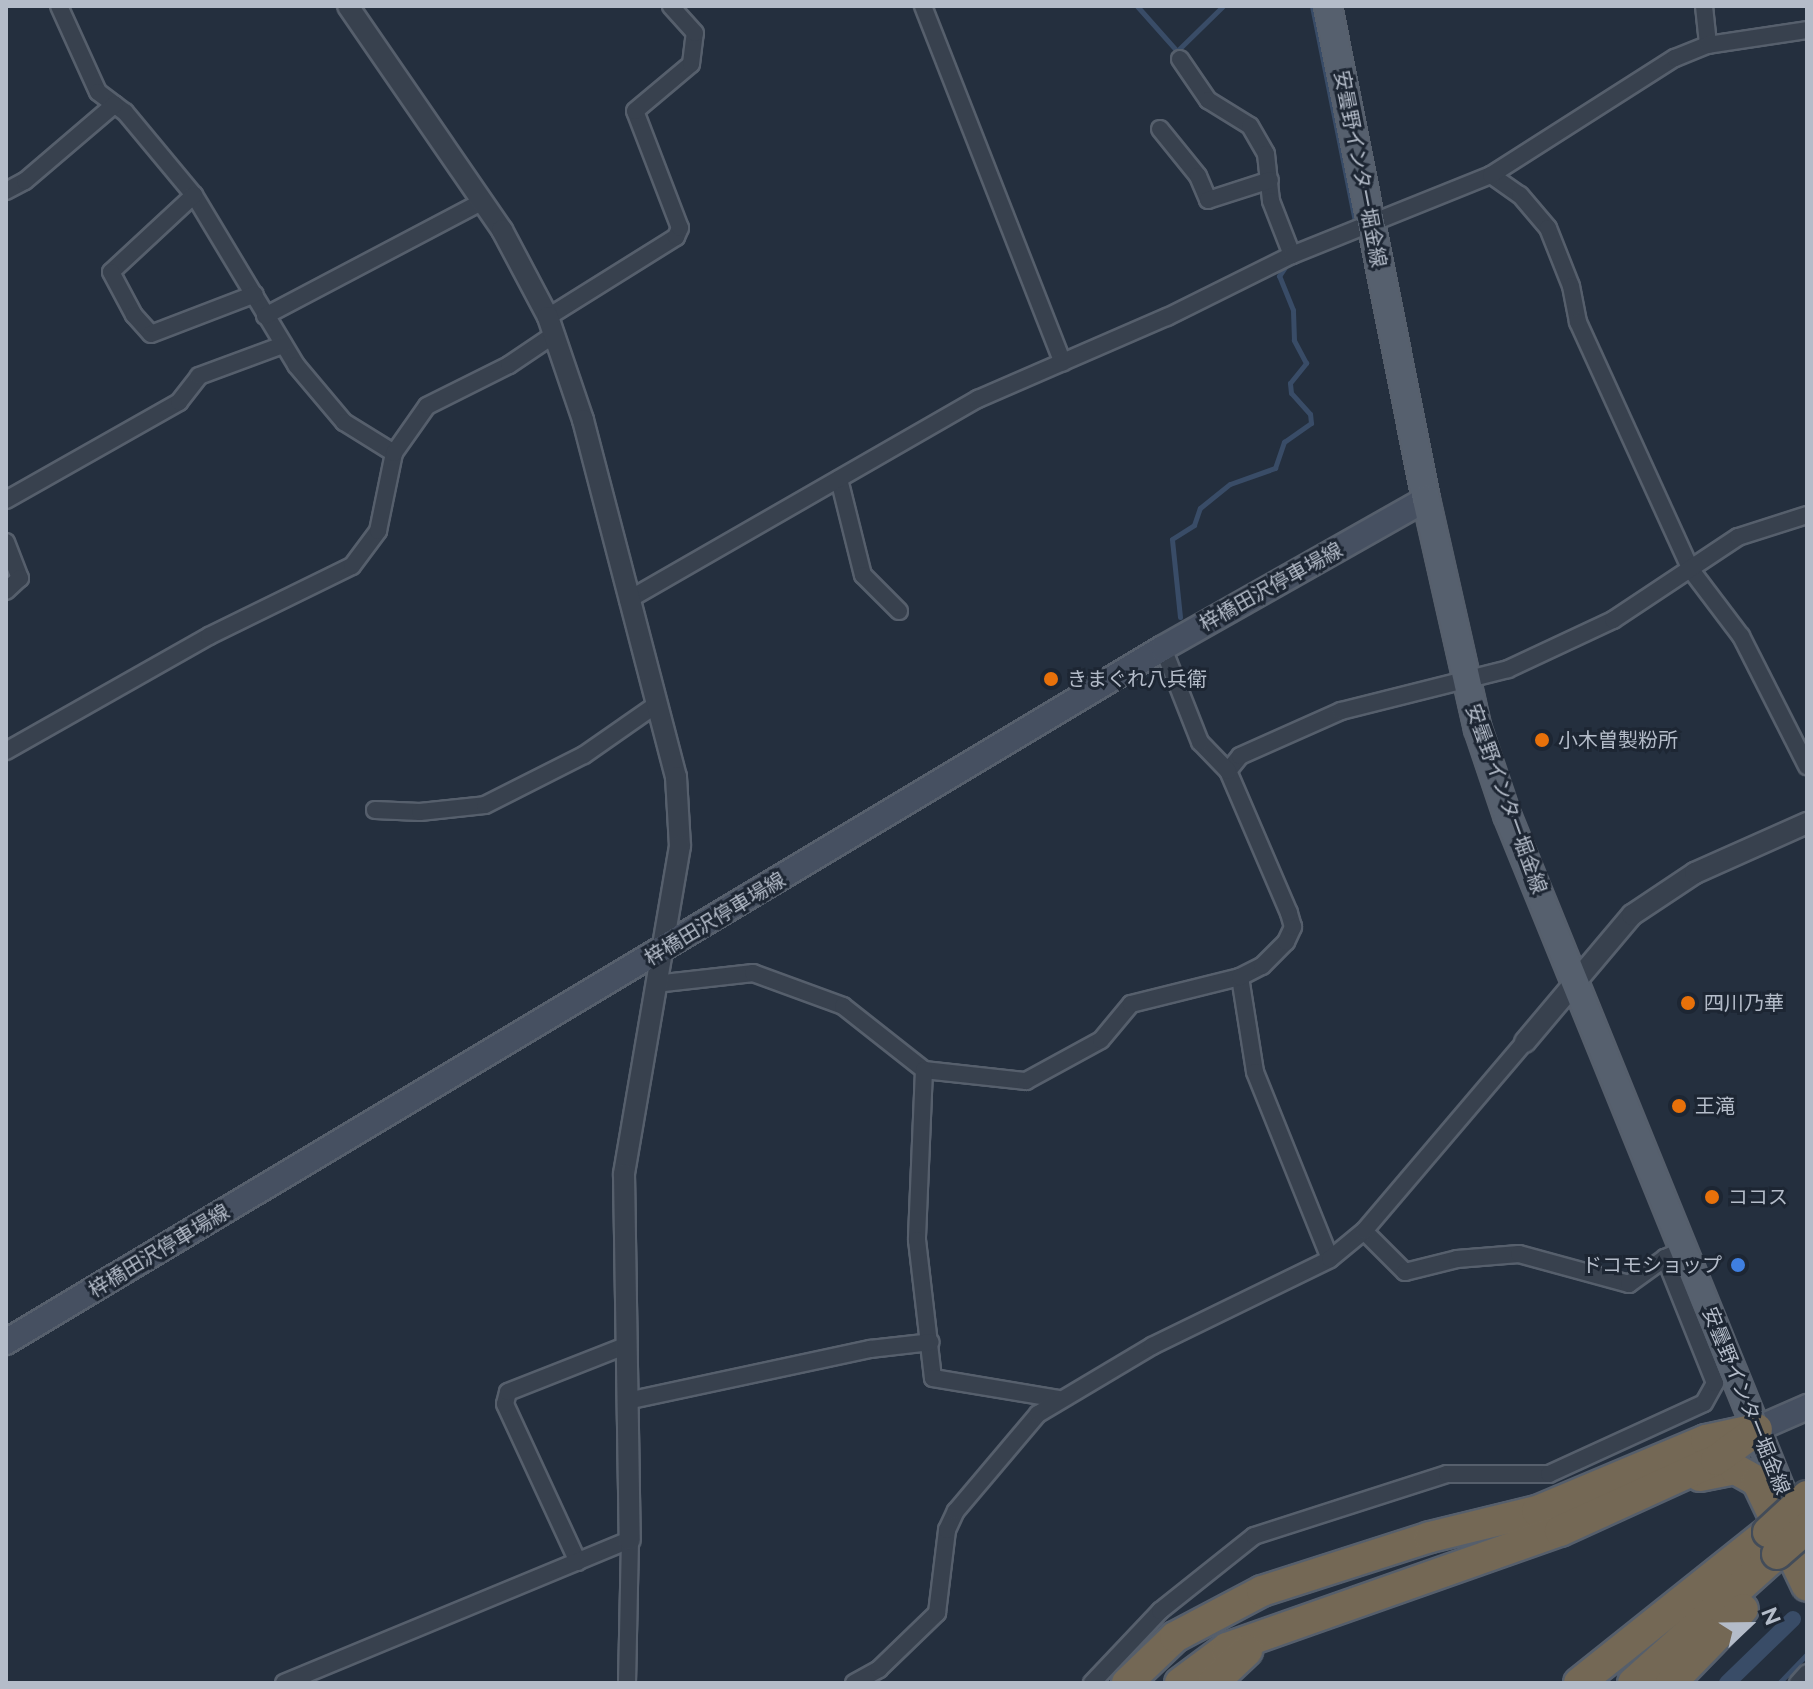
<!DOCTYPE html>
<html>
<head>
<meta charset="utf-8">
<style>
  body { margin:0 }
  #map { position:relative; width:1813px; height:1689px; overflow:hidden; background:#242f3e; font-family:Raleway,"Noto Sans JP",sans-serif }
  div>[style] { position:absolute }
  [style*='--x'] { left:calc(var(--x)*1px); top:calc(var(--y)*1px); width:calc(var(--w)*1px); rotate:calc(var(--a)*1deg) }
  .stream>* { height:5px; margin:-2.5px; padding:0 2.5px; transform-origin:2.5px; border-radius:2.5px; background:#394c67 }
  .canal>* { height:16px; margin:-8px; padding:0 8px; transform-origin:8px; border-radius:8px; background:#394c67 }
  .roads { filter:drop-shadow(2px 0 #565f6c) drop-shadow(-2px 0 #565f6c) drop-shadow(0 2px #565f6c) drop-shadow(0 -2px #565f6c) }
  .minor>* { height:16px; margin:-8px; padding:0 8px; transform-origin:8px; border-radius:8px; background:#38414e }
  .tertiary>* { height:20px; margin:-10px; padding:0 10px; transform-origin:10px; border-radius:10px; background:#38414e }
  .secondary>* { height:24px; margin:-12px; padding:0 12px; transform-origin:12px; border-radius:12px; background:#465061 }
  .primary>* { height:26px; margin:-13px; padding:0 13px; transform-origin:13px; border-radius:13px; background:#56606e }
  .motorway>* { height:30px; margin:-15px; padding:0 15px; transform-origin:15px; border-radius:15px; background:#746855 }
  .bridges { filter:drop-shadow(2px 0 #434c59) drop-shadow(-2px 0 #434c59) drop-shadow(0 2px #434c59) drop-shadow(0 -2px #434c59) }
  .motorway-bridge>* { height:30px; margin:-15px; padding:0 15px; transform-origin:15px; border-radius:15px; background:#746855 }
  .dots>* { width:22px; height:22px; translate:-50% -50%; box-sizing:border-box; border:4px solid #1d2633; border-radius:50% }
  span { translate:-50% -50%; white-space:nowrap; text-align:center; line-height:1.15; -webkit-text-stroke:6px #1d2633; paint-order:stroke }
  .street-label { font-size:20px; color:#b4bcc9 }
  .poi-label { font-size:20px; color:#b4bcc9 }
  .left { translate:0 -50%; text-align:left }
  .right { translate:-100% -50%; text-align:right }
  .frame { position:absolute; inset:0; border:8px solid #b4bcc9; pointer-events:none }
  .north { position:absolute; left:1709px; top:1585px; width:80px; height:80px; -webkit-text-stroke:6px #1d2633; paint-order:stroke; rotate:68deg; font-size:22px; font-weight:700; line-height:32px; text-align:center; color:#b4bcc9 }
  .north::after { content:''; display:block; margin:auto; width:28px; height:36px; background:#b4bcc9; clip-path:polygon(50% 0,100% 100%,50% 72%,0 100%) }
</style>
</head>
<body>
<div id="map">
  <div class="stream">
    <div style="--x:1137;--y:6;--w:60;--a:48.4"></div>
    <div style="--x:1177;--y:51;--w:64;--a:-44.4"></div>
    <div style="--x:1312;--y:6;--w:219;--a:78.7"></div>
    <div style="--x:1355;--y:221;--w:6;--a:129"></div>
    <div style="--x:1180;--y:617;--w:78;--a:-95.9"></div>
    <div style="--x:1172;--y:539;--w:26;--a:-32"></div>
    <div style="--x:1194;--y:525;--w:18;--a:-71"></div>
    <div style="--x:1200;--y:508;--w:38;--a:-39"></div>
    <div style="--x:1230;--y:484;--w:48;--a:-19.6"></div>
    <div style="--x:1275;--y:468;--w:28;--a:-71"></div>
    <div style="--x:1284;--y:442;--w:33;--a:-35"></div>
    <div style="--x:1311;--y:423;--w:9;--a:-96"></div>
    <div style="--x:1310;--y:414;--w:28;--a:-132"></div>
    <div style="--x:1291;--y:393;--w:10;--a:-96"></div>
    <div style="--x:1290;--y:383;--w:26;--a:-51"></div>
    <div style="--x:1306;--y:363;--w:26;--a:-118"></div>
    <div style="--x:1294;--y:340;--w:30;--a:-92"></div>
    <div style="--x:1293;--y:310;--w:37;--a:-112"></div>
    <div style="--x:1279;--y:276;--w:14;--a:-56"></div>
    <div style="--x:1779;--y:1683;--w:40;--a:-46"></div>
  </div>
  <div class="canal">
    <div style="--x:1727;--y:1683;--w:92;--a:-44.1"></div>
  </div>
  <div class="roads">
    <div class="minor">
      <div style="--x:59;--y:6;--w:94;--a:65.6"></div>
      <div style="--x:98;--y:92;--w:34;--a:37"></div>
      <div style="--x:125;--y:112;--w:108;--a:50.3"></div>
      <div style="--x:194;--y:195;--w:198;--a:59"></div>
      <div style="--x:296;--y:365;--w:75;--a:49.9"></div>
      <div style="--x:344;--y:422;--w:59;--a:31.8"></div>
      <div style="--x:923;--y:6;--w:383;--a:68.6"></div>
      <div style="--x:1704;--y:6;--w:39;--a:84"></div>
      <div style="--x:1180;--y:59;--w:50;--a:55.7"></div>
      <div style="--x:1208;--y:100;--w:49;--a:31.8"></div>
      <div style="--x:1250;--y:126;--w:32;--a:60"></div>
      <div style="--x:1266;--y:154;--w:47;--a:83.9"></div>
      <div style="--x:1271;--y:201;--w:58;--a:68.7"></div>
      <div style="--x:1160;--y:129;--w:60;--a:51"></div>
      <div style="--x:1198;--y:176;--w:26;--a:67"></div>
      <div style="--x:1208;--y:200;--w:65;--a:-17.9"></div>
      <div style="--x:1491;--y:175;--w:35;--a:35"></div>
      <div style="--x:1520;--y:195;--w:43;--a:49.7"></div>
      <div style="--x:1548;--y:228;--w:62;--a:68.4"></div>
      <div style="--x:1571;--y:286;--w:37;--a:79"></div>
      <div style="--x:1578;--y:322;--w:273;--a:65.5"></div>
      <div style="--x:1691;--y:570;--w:83;--a:52.9"></div>
      <div style="--x:1741;--y:636;--w:146;--a:63.1"></div>
      <div style="--x:6;--y:191;--w:21;--a:-28"></div>
      <div style="--x:25;--y:181;--w:118;--a:-40.5"></div>
      <div style="--x:194;--y:195;--w:113;--a:137.1"></div>
      <div style="--x:111;--y:272;--w:49;--a:61.9"></div>
      <div style="--x:134;--y:315;--w:25;--a:48"></div>
      <div style="--x:151;--y:334;--w:111;--a:-21"></div>
      <div style="--x:265;--y:316;--w:244;--a:-27.8"></div>
      <div style="--x:548;--y:317;--w:151;--a:-32"></div>
      <div style="--x:676;--y:237;--w:10;--a:-66"></div>
      <div style="--x:680;--y:228;--w:125;--a:-111"></div>
      <div style="--x:635;--y:111;--w:73;--a:-40"></div>
      <div style="--x:691;--y:64;--w:31;--a:-83"></div>
      <div style="--x:695;--y:33;--w:36;--a:-132"></div>
      <div style="--x:839;--y:479;--w:99;--a:76"></div>
      <div style="--x:863;--y:575;--w:51;--a:45"></div>
      <div style="--x:6;--y:500;--w:199;--a:-29.5"></div>
      <div style="--x:179;--y:402;--w:33;--a:-52"></div>
      <div style="--x:199;--y:376;--w:90;--a:-20.3"></div>
      <div style="--x:6;--y:542;--w:39;--a:69"></div>
      <div style="--x:20;--y:578;--w:19;--a:137"></div>
      <div style="--x:628;--y:600;--w:404;--a:-29.9"></div>
      <div style="--x:978;--y:399;--w:206;--a:-23.5"></div>
      <div style="--x:1167;--y:317;--w:140;--a:-26.4"></div>
      <div style="--x:1292;--y:255;--w:214;--a:-21.9"></div>
      <div style="--x:1491;--y:175;--w:218;--a:-32.5"></div>
      <div style="--x:1675;--y:58;--w:35;--a:-22"></div>
      <div style="--x:1708;--y:45;--w:100;--a:-8.6"></div>
      <div style="--x:6;--y:751;--w:233;--a:-29.5"></div>
      <div style="--x:209;--y:636;--w:159;--a:-26.1"></div>
      <div style="--x:352;--y:566;--w:44;--a:-53.4"></div>
      <div style="--x:378;--y:531;--w:80;--a:-78.4"></div>
      <div style="--x:394;--y:453;--w:57;--a:-54.9"></div>
      <div style="--x:427;--y:406;--w:92;--a:-26.6"></div>
      <div style="--x:509;--y:365;--w:55;--a:-34"></div>
      <div style="--x:1228;--y:771;--w:19;--a:-51"></div>
      <div style="--x:1240;--y:756;--w:111;--a:-24"></div>
      <div style="--x:1341;--y:711;--w:172;--a:-14.1"></div>
      <div style="--x:1508;--y:669;--w:116;--a:-25"></div>
      <div style="--x:1613;--y:620;--w:150;--a:-33.6"></div>
      <div style="--x:1738;--y:537;--w:72;--a:-17.7"></div>
      <div style="--x:375;--y:810;--w:45;--a:2.5"></div>
      <div style="--x:420;--y:812;--w:65;--a:-6.1"></div>
      <div style="--x:485;--y:805;--w:111;--a:-26.8"></div>
      <div style="--x:584;--y:755;--w:89;--a:-34.9"></div>
      <div style="--x:1240;--y:977;--w:96;--a:81"></div>
      <div style="--x:1255;--y:1072;--w:201;--a:68.1"></div>
      <div style="--x:655;--y:984;--w:99;--a:-6.4"></div>
      <div style="--x:753;--y:973;--w:96;--a:20.1"></div>
      <div style="--x:843;--y:1006;--w:103;--a:38.3"></div>
      <div style="--x:924;--y:1070;--w:103;--a:6.2"></div>
      <div style="--x:1026;--y:1081;--w:85;--a:-28.7"></div>
      <div style="--x:1101;--y:1040;--w:47;--a:-50.2"></div>
      <div style="--x:1131;--y:1004;--w:112;--a:-13.9"></div>
      <div style="--x:1240;--y:977;--w:25;--a:-27"></div>
      <div style="--x:1262;--y:966;--w:34;--a:-45"></div>
      <div style="--x:1286;--y:942;--w:17;--a:-65"></div>
      <div style="--x:1293;--y:927;--w:15;--a:-106"></div>
      <div style="--x:1289;--y:913;--w:155;--a:-113.2"></div>
      <div style="--x:1228;--y:771;--w:40;--a:-134"></div>
      <div style="--x:1200;--y:742;--w:101;--a:-111.5"></div>
      <div style="--x:924;--y:1070;--w:170;--a:92.4"></div>
      <div style="--x:917;--y:1240;--w:139;--a:83.4"></div>
      <div style="--x:933;--y:1378;--w:127;--a:9.5"></div>
      <div style="--x:1364;--y:1231;--w:58;--a:45"></div>
      <div style="--x:1405;--y:1272;--w:54;--a:-14"></div>
      <div style="--x:1457;--y:1259;--w:62;--a:-4.6"></div>
      <div style="--x:1519;--y:1254;--w:114;--a:15.3"></div>
      <div style="--x:1629;--y:1284;--w:44;--a:-35.8"></div>
      <div style="--x:627;--y:1401;--w:249;--a:-12.1"></div>
      <div style="--x:870;--y:1349;--w:61;--a:-6.5"></div>
      <div style="--x:578;--y:1562;--w:174;--a:-114.8"></div>
      <div style="--x:505;--y:1404;--w:12;--a:-76"></div>
      <div style="--x:508;--y:1392;--w:126;--a:-21.5"></div>
      <div style="--x:284;--y:1683;--w:374;--a:-22.5"></div>
      <div style="--x:630;--y:1540;--w:143;--a:91.2"></div>
      <div style="--x:854;--y:1683;--w:29;--a:-29"></div>
      <div style="--x:879;--y:1669;--w:81;--a:-44"></div>
      <div style="--x:937;--y:1613;--w:84;--a:-83.1"></div>
      <div style="--x:947;--y:1530;--w:21;--a:-65"></div>
      <div style="--x:956;--y:1511;--w:127;--a:-49.8"></div>
      <div style="--x:1038;--y:1414;--w:133;--a:-30.8"></div>
      <div style="--x:1152;--y:1346;--w:198;--a:-26"></div>
      <div style="--x:1330;--y:1259;--w:44;--a:-39.5"></div>
      <div style="--x:1364;--y:1231;--w:248;--a:-49.6"></div>
      <div style="--x:1092;--y:1683;--w:99;--a:-46.6"></div>
      <div style="--x:1160;--y:1611;--w:120;--a:-38.6"></div>
      <div style="--x:1254;--y:1536;--w:203;--a:-17.8"></div>
      <div style="--x:1447;--y:1474;--w:102;--a:0"></div>
      <div style="--x:1549;--y:1474;--w:170;--a:-24.6"></div>
      <div style="--x:1704;--y:1403;--w:23;--a:-61"></div>
      <div style="--x:1715;--y:1383;--w:135;--a:-111.8"></div>
      <div style="--x:1665;--y:1258;--w:22;--a:-24"></div>
      <div style="--x:1798;--y:1683;--w:13;--a:-48"></div>
    </div>
    <div class="tertiary">
      <div style="--x:348;--y:6;--w:272;--a:55.5"></div>
      <div style="--x:502;--y:230;--w:98;--a:62.1"></div>
      <div style="--x:548;--y:317;--w:109;--a:71.2"></div>
      <div style="--x:583;--y:420;--w:369;--a:75.4"></div>
      <div style="--x:676;--y:777;--w:69;--a:86.7"></div>
      <div style="--x:680;--y:846;--w:333;--a:99.7"></div>
      <div style="--x:624;--y:1174;--w:366;--a:89.1"></div>
      <div style="--x:1525;--y:1042;--w:166;--a:-49.9"></div>
      <div style="--x:1632;--y:915;--w:76;--a:-33.7"></div>
      <div style="--x:1695;--y:873;--w:123;--a:-24.1"></div>
    </div>
    <div class="secondary">
      <div style="--x:6;--y:1342;--w:1349;--a:-30.96"></div>
      <div style="--x:1163;--y:648;--w:302;--a:-29.5"></div>
      <div style="--x:1757;--y:1429;--w:55;--a:-23.7"></div>
    </div>
    <div class="primary">
      <div style="--x:1328;--y:6;--w:503;--a:78.76"></div>
      <div style="--x:1426;--y:499;--w:236;--a:77.3"></div>
      <div style="--x:1478;--y:729;--w:91;--a:71.4"></div>
      <div style="--x:1507;--y:815;--w:771;--a:67.89"></div>
    </div>
    <div class="motorway">
      <div style="--x:1700;--y:1476;--w:36;--a:-11"></div>
      <div style="--x:1735;--y:1469;--w:25;--a:29"></div>
      <div style="--x:1757;--y:1481;--w:116;--a:64.5"></div>
      <div style="--x:1127;--y:1683;--w:66;--a:-43.8"></div>
      <div style="--x:1175;--y:1637;--w:98;--a:-27.9"></div>
      <div style="--x:1262;--y:1591;--w:176;--a:-17.8"></div>
      <div style="--x:1430;--y:1537;--w:110;--a:-13.7"></div>
      <div style="--x:1537;--y:1511;--w:183;--a:-22.8"></div>
      <div style="--x:1706;--y:1440;--w:52;--a:-12.2"></div>
      <div style="--x:1180;--y:1683;--w:59;--a:-36.7"></div>
      <div style="--x:1227;--y:1648;--w:353;--a:-19.4"></div>
      <div style="--x:1560;--y:1531;--w:171;--a:-24.5"></div>
      <div style="--x:1716;--y:1460;--w:42;--a:-36.3"></div>
      <div style="--x:1213;--y:1683;--w:47;--a:-43.3"></div>
      <div style="--x:1579;--y:1683;--w:242;--a:-38.6"></div>
      <div style="--x:1633;--y:1683;--w:193;--a:-41.9"></div>
      <div style="--x:1671;--y:1683;--w:103;--a:-45.8"></div>
    </div>
  </div>
  <div class="bridges">
    <div class="motorway-bridge">
      <div style="--x:1768;--y:1532;--w:53;--a:-42.7"></div>
      <div style="--x:1777;--y:1554;--w:40;--a:-41"></div>
    </div>
  </div>
  <div class="dots">
    <div style="left:1051px;top:679px;background:#e8710a"></div>
    <div style="left:1542px;top:740px;background:#e8710a"></div>
    <div style="left:1688px;top:1003px;background:#e8710a"></div>
    <div style="left:1679px;top:1106px;background:#e8710a"></div>
    <div style="left:1712px;top:1197px;background:#e8710a"></div>
    <div style="left:1738px;top:1265px;background:#3f7fe0"></div>
  </div>
  <div class="street-label">
    <span style="left:1360px;top:169px;rotate:79deg">安曇野インター堀金線</span>
    <span style="left:1271px;top:587px;rotate:-29deg">梓橋田沢停車場線</span>
    <span style="left:1506px;top:799px;rotate:70deg">安曇野インター堀金線</span>
    <span style="left:715px;top:919px;rotate:-31deg">梓橋田沢停車場線</span>
    <span style="left:159px;top:1251px;rotate:-31deg">梓橋田沢停車場線</span>
    <span style="left:1746px;top:1401px;rotate:68deg">安曇野インター堀金線</span>
  </div>
  <div class="poi-label">
    <span class="left" style="left:1067px;top:679px">きまぐれ八兵衛</span>
    <span class="left" style="left:1558px;top:740px">小木曽製粉所</span>
    <span class="left" style="left:1704px;top:1003px">四川乃華</span>
    <span class="left" style="left:1695px;top:1106px">王滝</span>
    <span class="left" style="left:1728px;top:1197px">ココス</span>
    <span class="right" style="left:1722px;top:1265px">ドコモショップ</span>
  </div>
  <div class="frame"></div>
  <div class="north">N</div>
</div>
</body>
</html>
